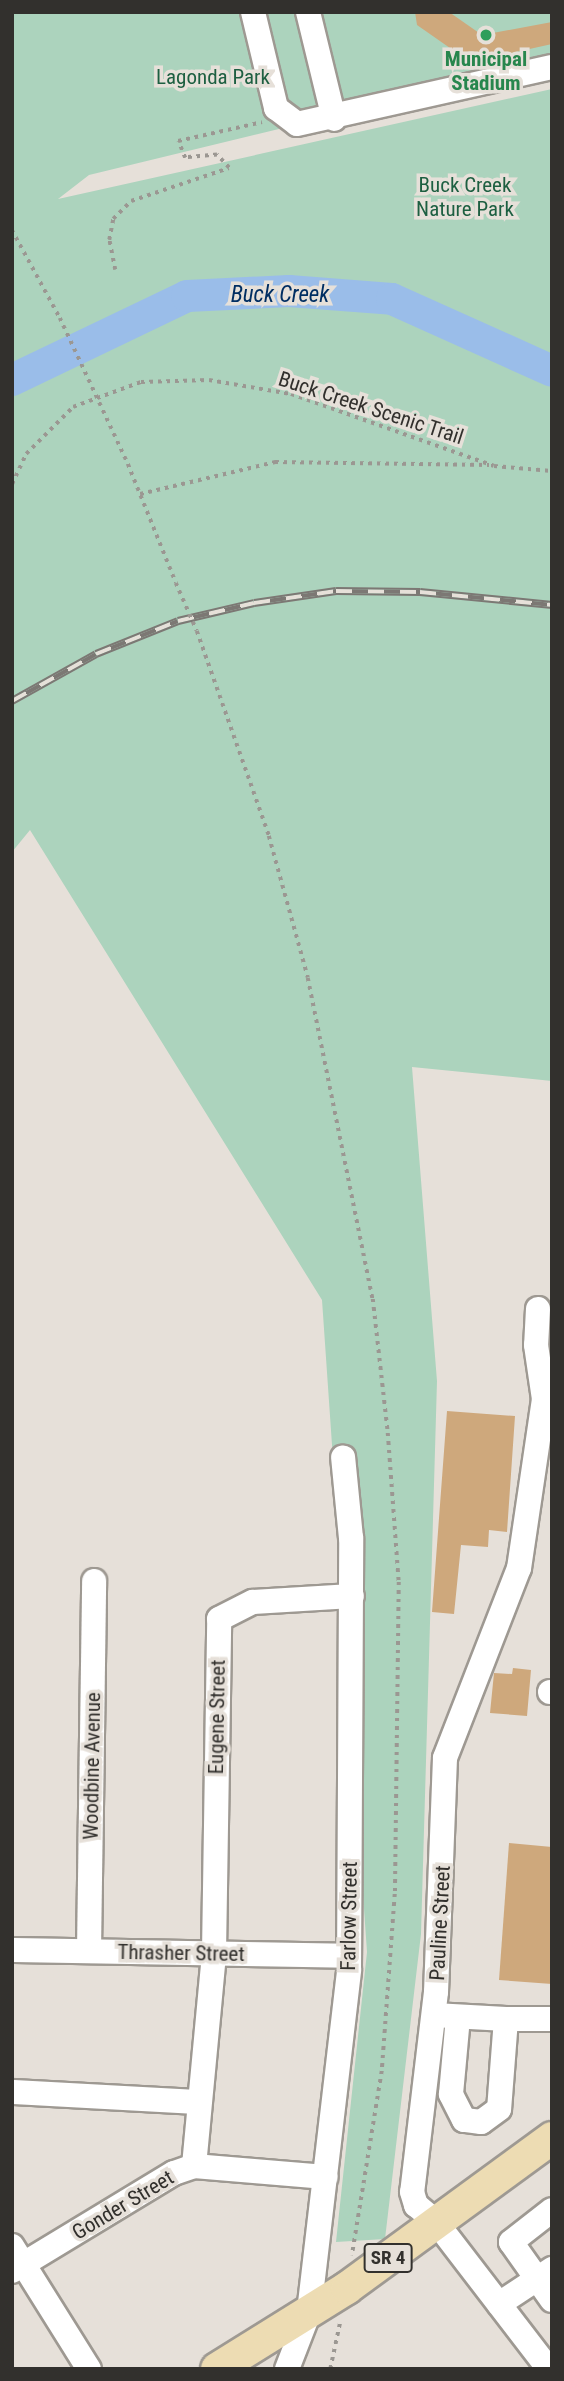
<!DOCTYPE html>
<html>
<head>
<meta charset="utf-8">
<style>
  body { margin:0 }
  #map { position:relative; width:564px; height:2381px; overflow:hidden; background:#e6e0d9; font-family:"Roboto Condensed",sans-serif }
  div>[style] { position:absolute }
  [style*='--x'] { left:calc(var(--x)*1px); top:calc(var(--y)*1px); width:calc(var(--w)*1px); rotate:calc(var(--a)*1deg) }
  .green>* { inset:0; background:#acd3bd }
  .river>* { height:32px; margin:-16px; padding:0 16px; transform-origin:16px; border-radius:16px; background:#9abde9 }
  .building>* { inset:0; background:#cea87c }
  .path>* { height:3.5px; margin-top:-1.75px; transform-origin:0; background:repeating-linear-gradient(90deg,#9b9792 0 3.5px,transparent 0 8.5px) }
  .roads { filter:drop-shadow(2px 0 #9e9992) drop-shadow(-2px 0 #9e9992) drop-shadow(0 2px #9e9992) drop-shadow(0 -2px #9e9992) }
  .minor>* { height:24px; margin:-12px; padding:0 12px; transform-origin:12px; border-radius:12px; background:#fff }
  .major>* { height:32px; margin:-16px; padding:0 16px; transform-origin:16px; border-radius:16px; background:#eddcb3 }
  .rail>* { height:8px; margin-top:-4px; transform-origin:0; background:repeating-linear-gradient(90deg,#e6e0d9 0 16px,#7c7874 0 32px); box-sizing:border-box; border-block:2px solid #7c7874 }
  .path-bridge>* { height:3.5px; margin-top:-1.75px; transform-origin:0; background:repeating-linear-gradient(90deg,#9b9792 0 3.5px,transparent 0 8.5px) }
  .dots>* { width:19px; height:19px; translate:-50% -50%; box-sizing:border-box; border:4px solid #e6e0d9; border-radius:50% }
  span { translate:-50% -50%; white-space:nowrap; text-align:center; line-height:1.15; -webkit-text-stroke:7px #e6e0d9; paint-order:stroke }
  .shield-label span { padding:2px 5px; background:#e6e0d9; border:2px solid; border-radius:5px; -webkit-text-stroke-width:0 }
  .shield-label { font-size:19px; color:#32302d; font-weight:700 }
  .leisure-label { font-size:21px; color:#27864d; font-weight:700 }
  .park-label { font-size:21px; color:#1d5f41 }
  .street-label { font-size:21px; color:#32302d }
  .water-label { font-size:23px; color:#002e62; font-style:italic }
  .frame { position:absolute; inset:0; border:14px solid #32302d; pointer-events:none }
</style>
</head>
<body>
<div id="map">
  <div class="green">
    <div style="clip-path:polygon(12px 12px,552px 12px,552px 63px,89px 175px,58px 199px,552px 89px,552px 1081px,412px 1067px,437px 1381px,421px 1934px,385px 2239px,336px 2242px,367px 1952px,322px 1300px,30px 830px,12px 852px)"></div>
  </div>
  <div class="river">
    <div style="--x:12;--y:380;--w:194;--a:-25.6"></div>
    <div style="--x:187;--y:296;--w:102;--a:-2.8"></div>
    <div style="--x:289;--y:291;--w:103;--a:4.4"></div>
    <div style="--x:392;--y:299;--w:175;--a:24.2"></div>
  </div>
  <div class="building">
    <div style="clip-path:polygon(415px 12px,449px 12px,482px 35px,552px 22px,552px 44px,470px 62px,417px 25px)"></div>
    <div style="clip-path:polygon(447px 1411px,515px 1416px,507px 1532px,489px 1530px,488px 1547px,461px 1545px,454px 1614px,432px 1612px)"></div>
    <div style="clip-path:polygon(513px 1668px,531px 1670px,527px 1716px,490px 1713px,494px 1673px,512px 1674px)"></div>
    <div style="clip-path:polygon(509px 1843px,552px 1847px,552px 1984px,499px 1980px)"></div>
  </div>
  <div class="path">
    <div style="--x:12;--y:230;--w:100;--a:61.4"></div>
    <div style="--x:115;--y:270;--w:31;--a:-101"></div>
    <div style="--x:109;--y:240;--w:21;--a:-79"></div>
    <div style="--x:113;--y:219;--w:25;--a:-45"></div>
    <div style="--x:131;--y:201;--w:103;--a:-18.6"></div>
    <div style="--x:229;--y:168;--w:18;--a:-133"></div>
    <div style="--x:217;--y:155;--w:32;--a:175"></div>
    <div style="--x:185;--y:158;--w:18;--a:-112"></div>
    <div style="--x:178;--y:141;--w:86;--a:-12.7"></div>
    <div style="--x:128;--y:464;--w:128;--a:68"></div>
    <div style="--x:12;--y:484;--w:33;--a:-65"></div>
    <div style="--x:26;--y:454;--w:66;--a:-45"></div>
    <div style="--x:73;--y:407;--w:72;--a:-20.2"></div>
    <div style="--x:141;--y:382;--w:68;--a:-1.7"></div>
    <div style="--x:209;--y:380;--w:83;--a:9.7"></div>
    <div style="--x:291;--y:394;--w:215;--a:19.5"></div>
    <div style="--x:494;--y:466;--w:58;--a:4.9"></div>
    <div style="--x:140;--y:494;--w:139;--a:-13.3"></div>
    <div style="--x:275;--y:462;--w:214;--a:0.8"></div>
    <div style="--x:197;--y:631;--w:217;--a:70.6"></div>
    <div style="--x:269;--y:836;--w:147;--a:74.6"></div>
    <div style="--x:308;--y:978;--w:328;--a:78.6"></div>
    <div style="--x:373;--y:1299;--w:135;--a:83.6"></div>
    <div style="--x:388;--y:1433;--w:149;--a:85.8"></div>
    <div style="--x:399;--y:1582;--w:312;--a:90.7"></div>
    <div style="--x:395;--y:1894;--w:177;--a:94.2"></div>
    <div style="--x:382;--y:2071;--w:187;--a:99.2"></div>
    <div style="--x:330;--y:2369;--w:48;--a:-78"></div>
  </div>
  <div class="roads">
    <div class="minor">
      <div style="--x:253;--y:12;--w:99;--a:76.5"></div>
      <div style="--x:276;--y:108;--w:26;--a:37"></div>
      <div style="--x:297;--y:124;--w:261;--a:-12.6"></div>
      <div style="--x:308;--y:12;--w:110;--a:76.3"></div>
      <div style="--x:538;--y:1309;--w:36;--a:93"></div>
      <div style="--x:536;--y:1345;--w:55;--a:81.6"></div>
      <div style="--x:544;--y:1399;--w:171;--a:98.4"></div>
      <div style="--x:519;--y:1568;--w:204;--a:111.3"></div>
      <div style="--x:445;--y:1758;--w:234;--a:92.2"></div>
      <div style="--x:436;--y:1992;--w:201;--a:96.8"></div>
      <div style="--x:412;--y:2192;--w:14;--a:73"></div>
      <div style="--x:416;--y:2205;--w:26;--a:40"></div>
      <div style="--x:436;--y:2222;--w:185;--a:52.5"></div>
      <div style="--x:550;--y:1692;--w:2;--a:0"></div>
      <div style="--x:12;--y:1950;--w:337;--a:1"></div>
      <div style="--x:89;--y:1951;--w:370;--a:-89.2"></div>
      <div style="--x:434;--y:2015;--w:72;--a:3.2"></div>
      <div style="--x:506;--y:2019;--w:90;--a:94.4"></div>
      <div style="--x:499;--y:2109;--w:22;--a:144"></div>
      <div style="--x:481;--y:2122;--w:17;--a:-173"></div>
      <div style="--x:464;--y:2120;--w:29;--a:-117"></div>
      <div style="--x:451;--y:2094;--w:77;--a:-84.8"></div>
      <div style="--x:506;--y:2019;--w:46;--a:0"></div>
      <div style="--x:12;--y:2092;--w:187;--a:3.1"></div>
      <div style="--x:194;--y:2166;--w:214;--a:-84.6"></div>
      <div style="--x:214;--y:1953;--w:334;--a:-89.1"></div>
      <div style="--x:219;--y:1619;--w:38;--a:-27"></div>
      <div style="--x:253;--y:1602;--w:99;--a:-3.5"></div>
      <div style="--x:552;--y:2210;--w:52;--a:142"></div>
      <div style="--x:511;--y:2242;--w:71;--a:54.7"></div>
      <div style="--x:12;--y:2246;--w:145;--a:58"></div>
      <div style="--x:12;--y:2271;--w:189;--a:-31.2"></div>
      <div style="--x:174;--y:2173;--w:21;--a:-19"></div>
      <div style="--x:194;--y:2166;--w:132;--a:4.8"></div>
      <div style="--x:499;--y:2304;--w:64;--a:-33.4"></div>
      <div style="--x:287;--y:2369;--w:61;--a:-68.9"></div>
      <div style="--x:309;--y:2312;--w:345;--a:-83.3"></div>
      <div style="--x:349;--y:1969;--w:431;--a:-89.7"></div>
      <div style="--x:351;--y:1538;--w:81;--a:-95.6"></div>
    </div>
    <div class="major">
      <div style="--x:217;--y:2369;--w:153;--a:-31.9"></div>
      <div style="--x:347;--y:2288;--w:254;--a:-36.2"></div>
    </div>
  </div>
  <div class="rail">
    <div style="--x:12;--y:701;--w:96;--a:-29.2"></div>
    <div style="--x:96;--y:654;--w:88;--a:-21.9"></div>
    <div style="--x:178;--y:621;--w:78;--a:-13.3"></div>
    <div style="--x:254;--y:603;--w:83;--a:-8.3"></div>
    <div style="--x:336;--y:591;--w:84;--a:0.7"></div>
    <div style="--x:420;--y:592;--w:133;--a:5.6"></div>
  </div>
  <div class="path-bridge">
    <div style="--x:60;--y:318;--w:161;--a:65"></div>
    <div style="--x:176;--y:583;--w:52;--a:66.4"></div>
  </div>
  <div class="dots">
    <div style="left:486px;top:35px;background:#2e9e5b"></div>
  </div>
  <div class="shield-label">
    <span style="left:388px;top:2258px">SR 4</span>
  </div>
  <div class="leisure-label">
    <span style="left:486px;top:71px">Municipal<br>Stadium</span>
  </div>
  <div class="park-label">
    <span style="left:213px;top:77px">Lagonda Park</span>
    <span style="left:465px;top:197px">Buck Creek<br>Nature Park</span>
  </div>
  <div class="street-label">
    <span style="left:371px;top:408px;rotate:18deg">Buck Creek Scenic Trail</span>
    <span style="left:217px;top:1717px;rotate:-89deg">Eugene Street</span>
    <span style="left:92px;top:1766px;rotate:-89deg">Woodbine Avenue</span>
    <span style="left:349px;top:1916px;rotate:-89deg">Farlow Street</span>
    <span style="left:440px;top:1923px;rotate:-87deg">Pauline Street</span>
    <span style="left:181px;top:1953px;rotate:1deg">Thrasher Street</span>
    <span style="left:123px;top:2205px;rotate:-31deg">Gonder Street</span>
  </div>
  <div class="water-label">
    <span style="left:280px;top:295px">Buck Creek</span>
  </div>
  <div class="frame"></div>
</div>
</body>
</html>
